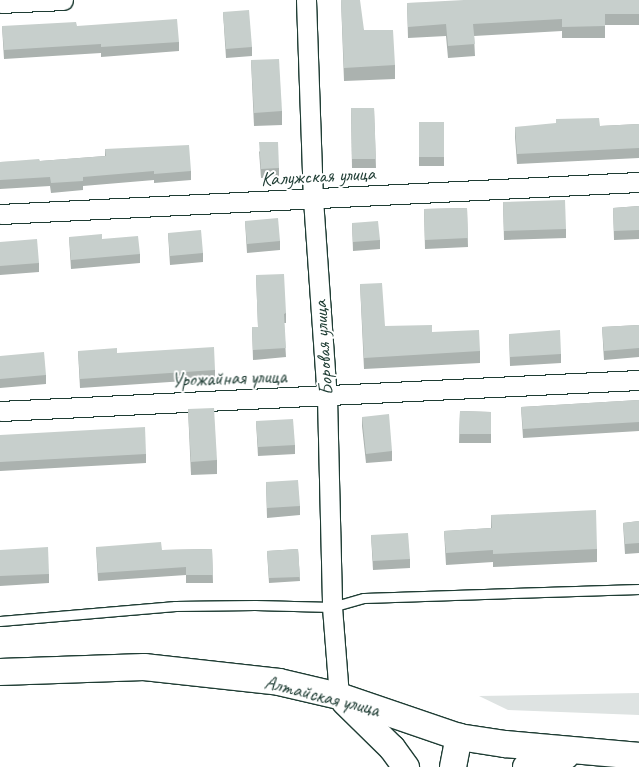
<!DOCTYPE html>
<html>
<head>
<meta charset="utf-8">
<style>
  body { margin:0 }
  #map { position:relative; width:639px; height:767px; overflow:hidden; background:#fff; font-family:Caveat,sans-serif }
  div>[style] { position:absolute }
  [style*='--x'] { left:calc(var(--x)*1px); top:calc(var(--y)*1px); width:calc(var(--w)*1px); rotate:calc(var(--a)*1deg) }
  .green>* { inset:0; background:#dee3e2 }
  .roads { filter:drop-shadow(1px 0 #1f3d34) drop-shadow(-1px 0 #1f3d34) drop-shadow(0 1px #1f3d34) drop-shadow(0 -1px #1f3d34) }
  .lane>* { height:9px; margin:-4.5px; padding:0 4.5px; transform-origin:4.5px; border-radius:4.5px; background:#fff }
  .street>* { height:19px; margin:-9.5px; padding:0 9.5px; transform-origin:9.5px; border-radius:9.5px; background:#fff }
  .secondary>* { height:26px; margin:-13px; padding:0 13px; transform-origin:13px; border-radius:13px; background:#fff }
  .wall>* { inset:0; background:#abb2af }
  .building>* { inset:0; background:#c7cfcc }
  span { translate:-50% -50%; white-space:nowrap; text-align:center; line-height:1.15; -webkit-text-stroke:4px #fff; paint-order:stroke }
  .street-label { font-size:20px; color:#1f3d34 }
</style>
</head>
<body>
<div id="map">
  <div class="green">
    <div style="clip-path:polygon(639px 693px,639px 715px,508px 710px,479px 696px)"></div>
  </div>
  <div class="roads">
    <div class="lane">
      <div style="--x:0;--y:621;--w:176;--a:-4.9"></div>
      <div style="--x:175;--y:606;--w:80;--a:-0.7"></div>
      <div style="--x:255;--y:605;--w:77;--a:1.5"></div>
      <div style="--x:332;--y:607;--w:33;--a:-16"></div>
      <div style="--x:364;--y:598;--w:275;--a:-1.9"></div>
    </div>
    <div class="street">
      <div style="--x:306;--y:0;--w:199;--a:88"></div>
      <div style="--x:313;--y:199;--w:198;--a:86"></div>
      <div style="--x:327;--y:397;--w:210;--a:88.6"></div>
      <div style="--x:332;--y:607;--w:89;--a:85.5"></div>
      <div style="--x:0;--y:3;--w:63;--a:-2.7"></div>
      <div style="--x:0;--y:214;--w:640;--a:-2.87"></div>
      <div style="--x:0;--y:411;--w:640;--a:-2.78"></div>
    </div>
    <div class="secondary">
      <div style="--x:0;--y:672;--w:144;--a:-2"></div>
      <div style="--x:144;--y:667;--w:136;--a:6.3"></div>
      <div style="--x:279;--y:682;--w:62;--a:13.1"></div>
      <div style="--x:339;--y:696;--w:127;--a:18.9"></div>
      <div style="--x:459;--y:737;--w:47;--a:8.7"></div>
      <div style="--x:505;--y:744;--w:135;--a:5.1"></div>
      <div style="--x:345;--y:702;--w:66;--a:44.4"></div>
      <div style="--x:392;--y:748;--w:24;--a:54"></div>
      <div style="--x:453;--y:767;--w:31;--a:-79"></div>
      <div style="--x:526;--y:767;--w:41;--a:-15.4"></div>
    </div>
  </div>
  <div class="wall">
    <div style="clip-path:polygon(341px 0,364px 30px,395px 65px,395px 79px,344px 81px)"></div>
    <div style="clip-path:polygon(639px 0,639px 25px,605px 25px,605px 38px,562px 38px,562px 31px,474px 36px,475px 56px,448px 58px,446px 36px,408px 38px,407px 3px)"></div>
    <div style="clip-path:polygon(223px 12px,252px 47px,252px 56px,226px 58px)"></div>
    <div style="clip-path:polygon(2px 26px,77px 26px,179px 42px,179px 51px,101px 57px,101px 53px,4px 59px)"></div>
    <div style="clip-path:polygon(251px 60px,282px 111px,282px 125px,254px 126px)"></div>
    <div style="clip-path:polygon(351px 108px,374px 108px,376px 168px,352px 168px)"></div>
    <div style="clip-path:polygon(419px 122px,444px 122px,444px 166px,419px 166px)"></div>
    <div style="clip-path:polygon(639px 124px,639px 158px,517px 164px,515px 137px,515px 127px,600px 126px)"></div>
    <div style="clip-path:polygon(105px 149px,191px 171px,191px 180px,154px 183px,154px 180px,83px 186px,83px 190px,51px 193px,50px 186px,0 189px,0 162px,40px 161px,105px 156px)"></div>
    <div style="clip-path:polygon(259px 151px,279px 168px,279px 177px,261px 178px)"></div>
    <div style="clip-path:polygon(503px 202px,566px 229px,566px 238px,504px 240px)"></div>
    <div style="clip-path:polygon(639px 206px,639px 239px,614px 240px,613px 208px)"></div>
    <div style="clip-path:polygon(467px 208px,468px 247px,425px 249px,424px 209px)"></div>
    <div style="clip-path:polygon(245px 221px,280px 241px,280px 250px,247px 253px)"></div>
    <div style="clip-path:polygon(352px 223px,380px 240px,380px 249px,353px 251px)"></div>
    <div style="clip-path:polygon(168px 233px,203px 253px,203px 262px,170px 265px)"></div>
    <div style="clip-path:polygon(69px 237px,102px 239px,140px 254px,140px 263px,71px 269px)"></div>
    <div style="clip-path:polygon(0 242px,39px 263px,39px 272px,0 275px)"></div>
    <div style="clip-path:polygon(256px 275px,286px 313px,286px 323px,284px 323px,286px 357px,253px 360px,252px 327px,258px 327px)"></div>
    <div style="clip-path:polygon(360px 284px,385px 326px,432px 332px,480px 351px,480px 363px,364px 369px)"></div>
    <div style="clip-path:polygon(639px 325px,639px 357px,604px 360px,602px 327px)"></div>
    <div style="clip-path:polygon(509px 334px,561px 354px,561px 363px,510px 366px)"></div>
    <div style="clip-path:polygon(78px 351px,117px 353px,215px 370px,215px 379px,80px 388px)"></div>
    <div style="clip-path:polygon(0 356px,46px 375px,46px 384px,0 388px)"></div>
    <div style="clip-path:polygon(639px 400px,639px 431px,523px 438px,521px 407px)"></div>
    <div style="clip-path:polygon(188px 409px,217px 460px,217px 474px,191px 475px)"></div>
    <div style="clip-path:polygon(460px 411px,491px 412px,491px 443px,459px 443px)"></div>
    <div style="clip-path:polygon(362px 417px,392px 451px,392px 461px,366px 463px,362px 426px)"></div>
    <div style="clip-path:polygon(256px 421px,295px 445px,295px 454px,258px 456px)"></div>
    <div style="clip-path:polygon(0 435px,146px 454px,146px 463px,0 471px)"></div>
    <div style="clip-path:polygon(266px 482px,300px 506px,300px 515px,267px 518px)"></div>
    <div style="clip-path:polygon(491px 515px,597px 549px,597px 562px,493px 567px,493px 562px,446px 565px,444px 531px,491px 528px)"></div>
    <div style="clip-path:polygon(639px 521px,639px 553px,625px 554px,623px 523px)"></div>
    <div style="clip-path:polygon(371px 535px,410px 559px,410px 568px,373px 570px)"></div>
    <div style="clip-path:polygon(96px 547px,162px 550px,212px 549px,213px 583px,186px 583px,186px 575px,98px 581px)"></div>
    <div style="clip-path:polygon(298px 549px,300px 581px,269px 583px,267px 551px)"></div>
    <div style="clip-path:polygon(0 550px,49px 574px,49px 583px,0 586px)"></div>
  </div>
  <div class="building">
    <div style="clip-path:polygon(341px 0,360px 0,364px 30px,393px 30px,395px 65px,344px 68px)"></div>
    <div style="clip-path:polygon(464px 0,639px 0,639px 14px,605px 14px,605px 26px,562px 27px,562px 19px,473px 24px,475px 44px,448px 46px,446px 24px,408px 27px,407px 3px)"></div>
    <div style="clip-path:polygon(249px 10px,252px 47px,226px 49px,223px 12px)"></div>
    <div style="clip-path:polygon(177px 19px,179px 42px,101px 47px,101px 44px,4px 50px,2px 26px,76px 22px,77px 26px)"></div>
    <div style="clip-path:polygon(279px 59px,282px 111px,254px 113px,251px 60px)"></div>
    <div style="clip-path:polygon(351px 108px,374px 108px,376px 159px,352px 159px)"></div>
    <div style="clip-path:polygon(599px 118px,600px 126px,639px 124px,639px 148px,517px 154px,515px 127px,556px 123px,556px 119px)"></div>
    <div style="clip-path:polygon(419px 122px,444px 122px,444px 157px,419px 157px)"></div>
    <div style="clip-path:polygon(259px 142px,278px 142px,279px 168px,261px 169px)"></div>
    <div style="clip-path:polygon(189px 145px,191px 171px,154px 174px,154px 171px,83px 177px,83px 181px,51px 183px,50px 177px,0 180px,0 162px,39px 159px,40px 161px,106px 156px,105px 149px)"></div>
    <div style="clip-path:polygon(565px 200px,566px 229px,504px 231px,503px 202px)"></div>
    <div style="clip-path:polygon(639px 206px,639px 230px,614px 231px,613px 208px)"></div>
    <div style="clip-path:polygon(467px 208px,468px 238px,425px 240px,424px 209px)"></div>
    <div style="clip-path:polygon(278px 218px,280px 241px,247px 244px,245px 221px)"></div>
    <div style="clip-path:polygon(378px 221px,380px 240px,353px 242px,352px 223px)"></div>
    <div style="clip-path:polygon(201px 230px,203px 253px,170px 256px,168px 233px)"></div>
    <div style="clip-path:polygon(102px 234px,102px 239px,138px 236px,140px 254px,71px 260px,69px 237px)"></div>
    <div style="clip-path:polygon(37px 239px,39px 263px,0 266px,0 242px)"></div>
    <div style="clip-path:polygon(284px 274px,286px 313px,284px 314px,286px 348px,253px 350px,252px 327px,258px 327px,256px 275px)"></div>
    <div style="clip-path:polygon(382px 283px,385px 326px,432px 325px,432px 332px,479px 330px,480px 351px,364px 358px,360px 284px)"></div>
    <div style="clip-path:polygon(639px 325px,639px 348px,604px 351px,602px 327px)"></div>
    <div style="clip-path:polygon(560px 330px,561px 354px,510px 357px,509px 334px)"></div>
    <div style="clip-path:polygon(214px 347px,215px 370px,80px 379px,78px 351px,117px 348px,117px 353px)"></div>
    <div style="clip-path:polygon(44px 352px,46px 375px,0 379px,0 356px)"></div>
    <div style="clip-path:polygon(639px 400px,639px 422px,523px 429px,521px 407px)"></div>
    <div style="clip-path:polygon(214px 408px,217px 460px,191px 462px,188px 409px)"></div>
    <div style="clip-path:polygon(460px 411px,491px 412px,491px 434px,459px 434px)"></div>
    <div style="clip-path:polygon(389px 414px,392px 451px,366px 454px,362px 417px)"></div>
    <div style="clip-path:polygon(293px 419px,295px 445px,258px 447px,256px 421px)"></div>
    <div style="clip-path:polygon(145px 427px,146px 454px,0 462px,0 435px)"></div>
    <div style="clip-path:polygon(298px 480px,300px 506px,267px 508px,266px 482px)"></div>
    <div style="clip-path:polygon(596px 510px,597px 549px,493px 554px,493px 550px,446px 553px,444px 531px,492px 528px,491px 515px)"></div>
    <div style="clip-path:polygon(639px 521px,639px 543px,625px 544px,623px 523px)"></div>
    <div style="clip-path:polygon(408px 533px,410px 559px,373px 561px,371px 535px)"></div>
    <div style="clip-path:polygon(161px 542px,162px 550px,212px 549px,213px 575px,186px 575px,186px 567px,98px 573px,96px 547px)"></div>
    <div style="clip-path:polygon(48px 547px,49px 574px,0 576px,0 550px)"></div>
    <div style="clip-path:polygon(298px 549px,300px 577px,269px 578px,267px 551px)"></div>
  </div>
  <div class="street-label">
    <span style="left:318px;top:176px;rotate:-3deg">Калужская улица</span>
    <span style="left:323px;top:348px;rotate:-94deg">Боровая улица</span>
    <span style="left:229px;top:378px;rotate:-2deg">Урожайная улица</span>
    <span style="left:322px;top:696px;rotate:14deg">Алтайская улица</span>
  </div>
</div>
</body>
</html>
